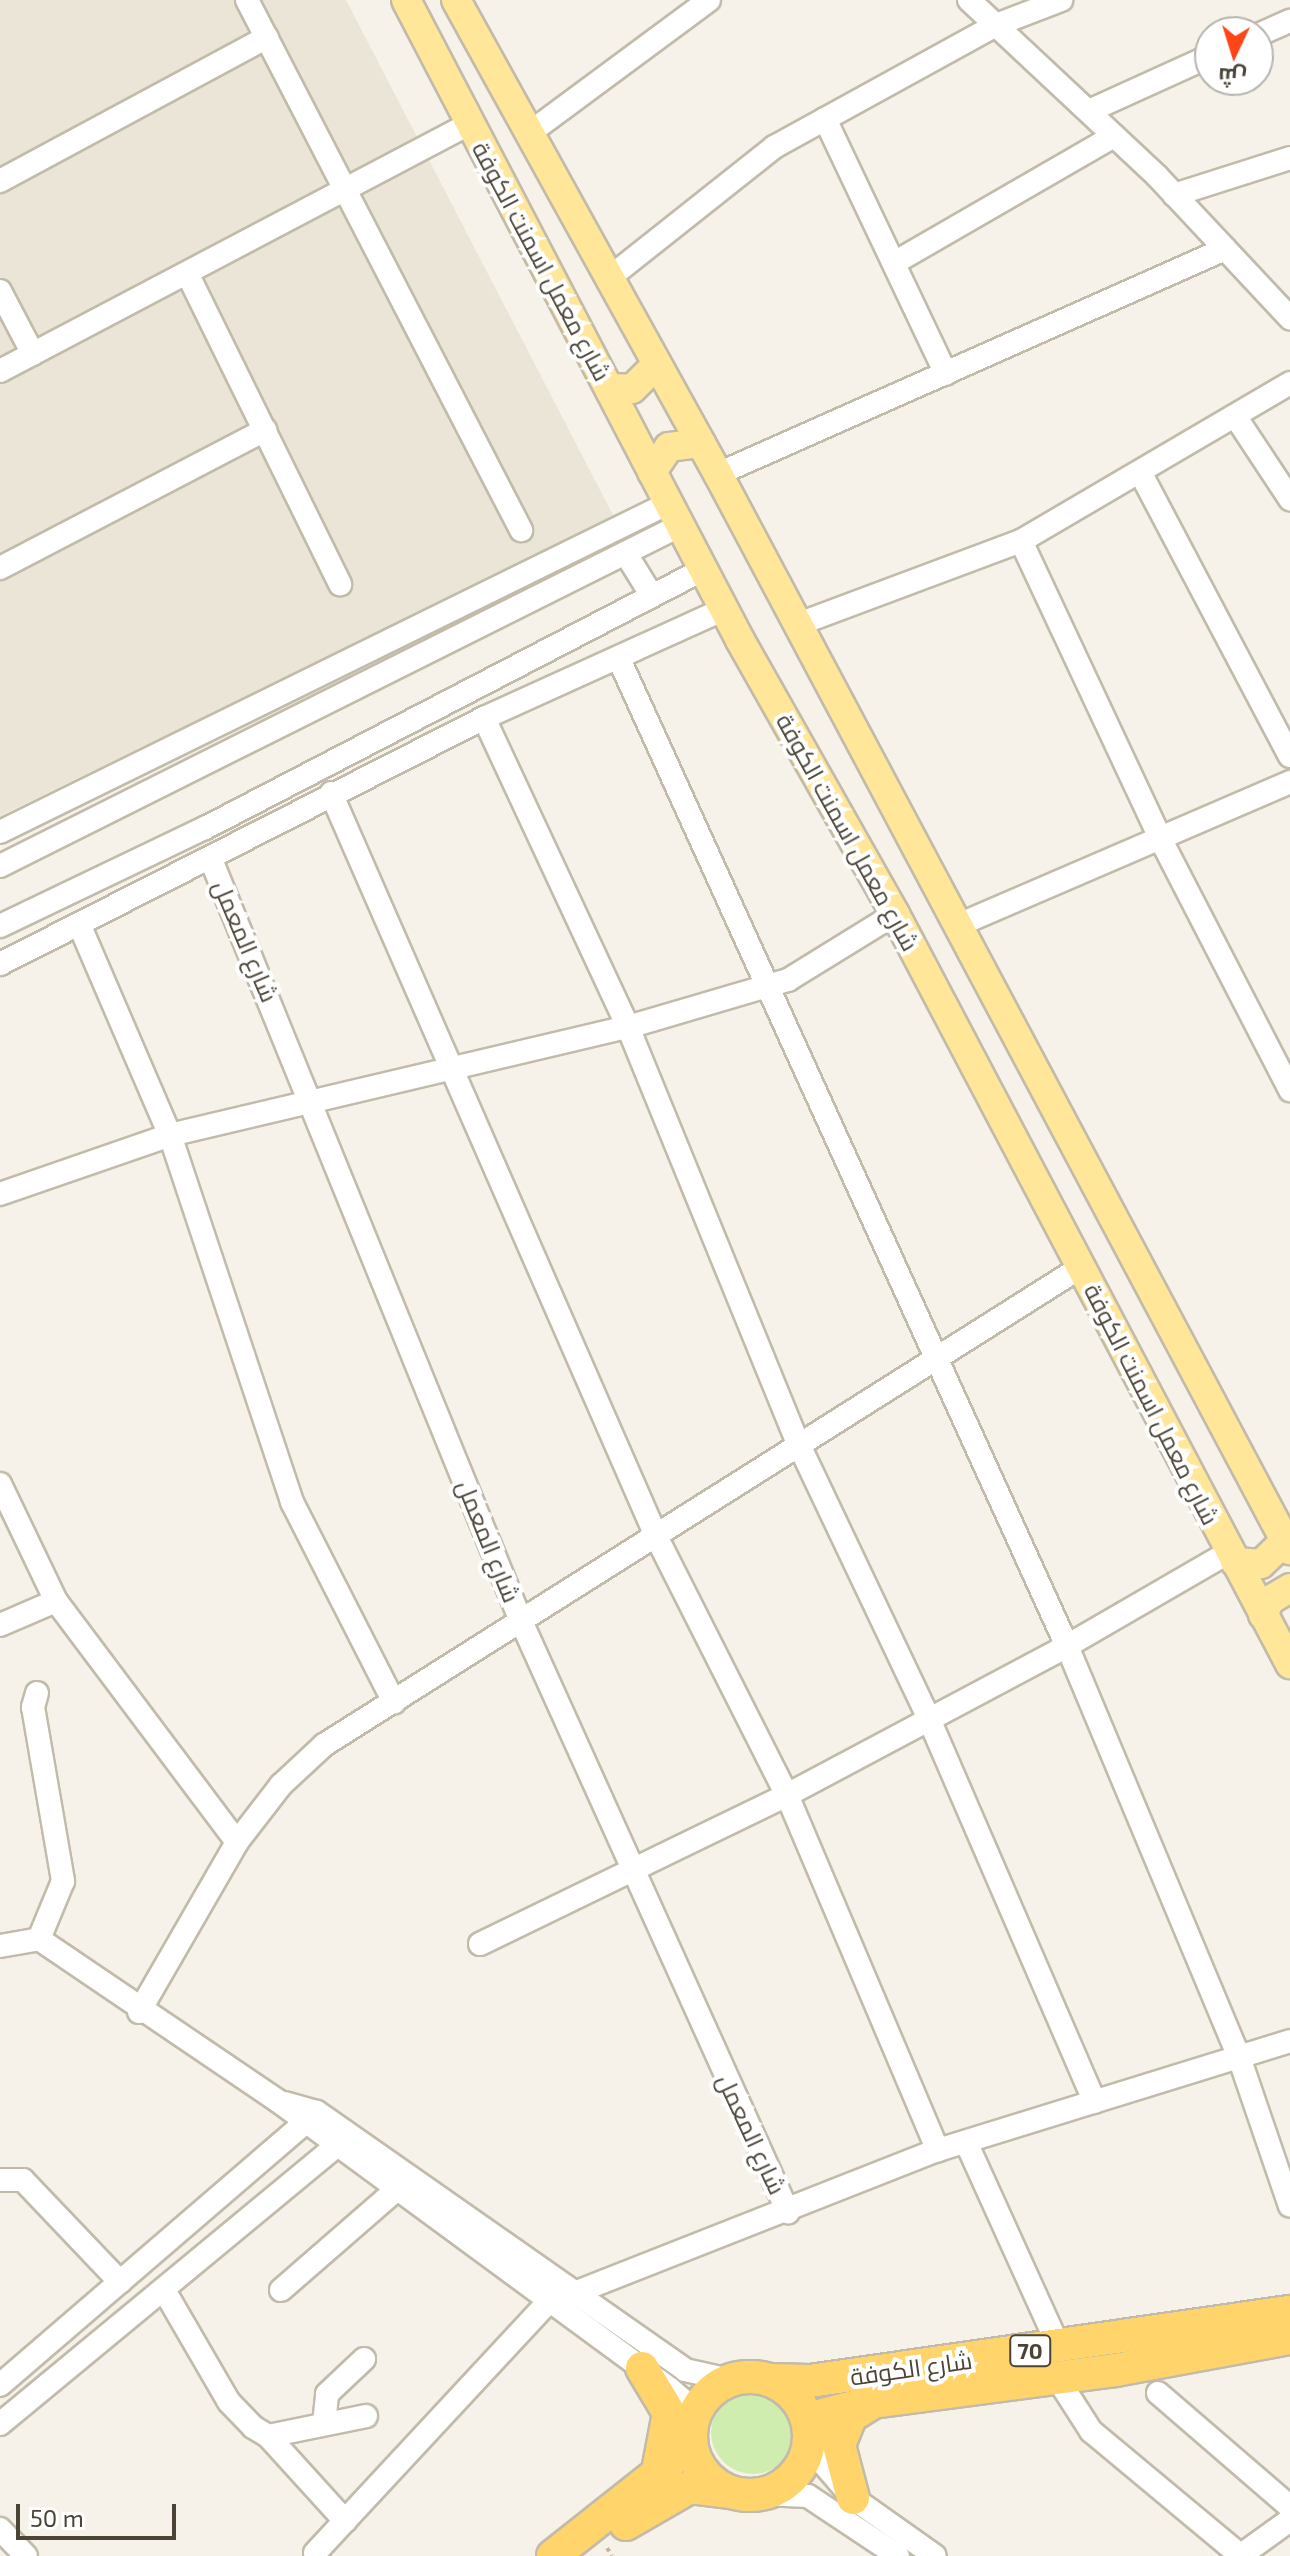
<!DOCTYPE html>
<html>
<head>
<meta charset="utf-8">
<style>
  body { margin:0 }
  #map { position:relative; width:1290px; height:2556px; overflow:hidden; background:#f6f2e9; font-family:"Exo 2",Cairo,sans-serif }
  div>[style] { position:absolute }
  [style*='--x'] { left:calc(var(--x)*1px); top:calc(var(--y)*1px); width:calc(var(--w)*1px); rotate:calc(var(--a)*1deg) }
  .residential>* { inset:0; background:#eae5d7 }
  .green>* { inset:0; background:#ceedaf }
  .round { border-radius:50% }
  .path>* { height:4px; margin-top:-2px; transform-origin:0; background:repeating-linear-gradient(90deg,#c5b89a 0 4px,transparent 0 8px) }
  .roads { filter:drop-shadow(2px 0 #c2bbaa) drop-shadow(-2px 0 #c2bbaa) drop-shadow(0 2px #c2bbaa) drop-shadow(0 -2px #c2bbaa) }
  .minor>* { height:22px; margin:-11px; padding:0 11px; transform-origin:11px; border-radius:11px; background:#fff }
  .major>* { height:28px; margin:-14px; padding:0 14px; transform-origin:14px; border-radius:14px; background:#ffe699 }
  .highway>* { height:32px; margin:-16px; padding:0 16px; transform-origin:16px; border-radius:16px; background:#ffd46b }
  .highway>.ring { margin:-16px; padding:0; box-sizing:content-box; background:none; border:32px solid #ffd46b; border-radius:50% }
  span { translate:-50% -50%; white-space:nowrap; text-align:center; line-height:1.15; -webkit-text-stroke:8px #fff; paint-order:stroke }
  .shield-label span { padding:2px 6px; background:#fff; border:2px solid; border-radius:6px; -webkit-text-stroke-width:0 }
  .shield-label { font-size:22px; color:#4a4336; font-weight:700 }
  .street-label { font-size:24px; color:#4a4336 }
  .north { position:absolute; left:1194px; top:16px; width:80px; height:80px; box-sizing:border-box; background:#fff; border:2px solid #b7b4af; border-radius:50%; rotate:184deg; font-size:22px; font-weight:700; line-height:32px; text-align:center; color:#4a4336 }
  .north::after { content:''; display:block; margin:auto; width:28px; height:36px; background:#ff4417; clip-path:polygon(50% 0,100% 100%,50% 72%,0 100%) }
  .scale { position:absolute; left:16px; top:2504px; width:160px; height:36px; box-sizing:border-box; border:4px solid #4a4336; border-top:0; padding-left:10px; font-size:24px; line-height:28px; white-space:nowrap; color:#4a4336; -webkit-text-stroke:6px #fff; paint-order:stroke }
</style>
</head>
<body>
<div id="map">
  <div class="residential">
    <div style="clip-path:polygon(0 0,346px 0,614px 517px,0 816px)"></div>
  </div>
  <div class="green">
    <div class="round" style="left:711px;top:2390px;width:84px;height:84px"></div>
  </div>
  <div class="path">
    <div style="--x:607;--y:2548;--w:9;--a:58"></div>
  </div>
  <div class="roads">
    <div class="minor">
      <div style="--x:247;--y:0;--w:597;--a:62.66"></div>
      <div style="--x:969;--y:0;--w:258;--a:43.1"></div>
      <div style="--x:1157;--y:176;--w:195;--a:46.9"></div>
      <div style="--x:1258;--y:35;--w:35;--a:-24"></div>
      <div style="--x:1089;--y:111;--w:133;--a:-24.4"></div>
      <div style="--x:825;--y:119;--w:282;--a:64.6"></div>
      <div style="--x:528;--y:134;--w:225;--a:-36.5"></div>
      <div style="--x:0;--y:181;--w:303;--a:-28.3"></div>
      <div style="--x:1174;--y:195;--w:122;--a:-17.7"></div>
      <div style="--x:894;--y:263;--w:254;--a:-30"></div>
      <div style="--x:187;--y:273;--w:347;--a:63.8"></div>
      <div style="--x:609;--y:278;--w:211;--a:-38.4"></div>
      <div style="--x:774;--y:147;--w:253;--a:-28.8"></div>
      <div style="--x:996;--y:25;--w:70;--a:-21"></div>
      <div style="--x:0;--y:291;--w:71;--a:62.4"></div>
      <div style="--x:0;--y:371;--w:532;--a:-27.77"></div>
      <div style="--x:1235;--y:416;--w:100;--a:56.5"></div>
      <div style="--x:1140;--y:472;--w:321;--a:62.2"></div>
      <div style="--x:718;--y:474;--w:555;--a:-23.93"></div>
      <div style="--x:1021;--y:541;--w:328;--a:64.9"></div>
      <div style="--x:1160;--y:838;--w:284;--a:62.7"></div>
      <div style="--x:626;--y:554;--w:49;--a:58.2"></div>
      <div style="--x:0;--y:568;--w:299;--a:-27.5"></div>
      <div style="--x:796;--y:625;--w:240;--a:-20.5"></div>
      <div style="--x:1021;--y:541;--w:312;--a:-30.4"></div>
      <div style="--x:619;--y:659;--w:1084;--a:65.59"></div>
      <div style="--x:1067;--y:1646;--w:446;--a:67.3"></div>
      <div style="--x:1239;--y:2057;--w:157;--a:71.1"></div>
      <div style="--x:484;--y:718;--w:341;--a:65"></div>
      <div style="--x:628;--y:1027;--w:452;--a:67.8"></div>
      <div style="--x:799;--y:1445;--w:303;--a:64.6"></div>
      <div style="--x:929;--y:1719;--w:417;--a:66.6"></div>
      <div style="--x:331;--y:793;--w:811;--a:66.37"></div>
      <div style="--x:656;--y:1536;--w:290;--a:63.2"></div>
      <div style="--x:787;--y:1795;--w:386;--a:67"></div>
      <div style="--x:0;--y:832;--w:746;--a:-26.19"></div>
      <div style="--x:212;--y:862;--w:819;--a:67.85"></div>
      <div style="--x:521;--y:1621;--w:649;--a:65.69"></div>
      <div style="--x:0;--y:866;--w:762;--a:-26.6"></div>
      <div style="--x:79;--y:924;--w:230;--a:66.7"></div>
      <div style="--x:170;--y:1135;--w:387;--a:71.6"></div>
      <div style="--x:292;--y:1502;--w:225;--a:63"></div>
      <div style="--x:0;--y:926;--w:227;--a:-25.6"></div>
      <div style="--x:205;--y:828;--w:562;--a:-27.43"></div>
      <div style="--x:956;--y:926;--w:364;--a:-23.3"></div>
      <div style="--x:0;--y:964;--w:543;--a:-26.94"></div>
      <div style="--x:484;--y:718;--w:266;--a:-24.4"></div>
      <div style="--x:0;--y:1194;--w:180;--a:-19.1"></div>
      <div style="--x:170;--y:1135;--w:471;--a:-13.3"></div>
      <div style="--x:628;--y:1027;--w:167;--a:-16.4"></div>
      <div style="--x:788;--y:980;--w:126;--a:-31.7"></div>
      <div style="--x:0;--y:1484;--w:130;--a:64.4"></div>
      <div style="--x:56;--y:1601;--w:301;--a:53.1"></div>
      <div style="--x:0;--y:1625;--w:61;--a:-23.2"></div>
      <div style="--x:37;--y:1693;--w:15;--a:106"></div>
      <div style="--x:33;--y:1707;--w:177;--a:80.2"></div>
      <div style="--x:63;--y:1881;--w:63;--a:112.5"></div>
      <div style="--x:480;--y:1944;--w:341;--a:-25.9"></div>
      <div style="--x:787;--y:1795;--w:317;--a:-28"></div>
      <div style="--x:1067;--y:1646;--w:187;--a:-30.1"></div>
      <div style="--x:0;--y:1946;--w:40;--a:-10"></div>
      <div style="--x:39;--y:1939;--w:289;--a:34.1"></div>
      <div style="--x:278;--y:2101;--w:485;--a:36.3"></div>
      <div style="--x:669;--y:2388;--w:23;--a:41"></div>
      <div style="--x:686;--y:2403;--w:23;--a:75"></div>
      <div style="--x:139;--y:2012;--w:196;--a:-60"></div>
      <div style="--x:237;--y:1842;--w:72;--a:-52.3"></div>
      <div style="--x:281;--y:1785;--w:59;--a:-42.9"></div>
      <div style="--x:324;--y:1745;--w:895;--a:-32.27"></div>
      <div style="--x:285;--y:2103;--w:33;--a:16"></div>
      <div style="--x:317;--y:2112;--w:449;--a:35"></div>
      <div style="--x:685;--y:2370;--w:46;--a:12.5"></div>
      <div style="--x:966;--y:2142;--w:225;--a:65.6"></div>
      <div style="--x:0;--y:2180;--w:23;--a:0"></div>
      <div style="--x:23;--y:2180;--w:141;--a:46.4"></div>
      <div style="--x:164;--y:2290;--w:129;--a:59.9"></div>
      <div style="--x:229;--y:2402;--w:35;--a:46"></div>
      <div style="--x:253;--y:2427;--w:17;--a:31"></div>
      <div style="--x:268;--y:2436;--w:100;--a:-11.5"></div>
      <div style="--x:281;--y:2290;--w:152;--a:-41"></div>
      <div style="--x:577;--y:2292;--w:388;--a:-21.5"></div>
      <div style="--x:938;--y:2150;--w:368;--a:-17.2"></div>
      <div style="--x:1057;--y:2378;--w:63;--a:57.3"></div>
      <div style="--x:1091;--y:2431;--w:195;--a:39.8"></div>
      <div style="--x:0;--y:2385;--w:413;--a:-40.7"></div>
      <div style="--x:1158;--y:2393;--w:174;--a:40.8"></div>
      <div style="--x:0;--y:2424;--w:450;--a:-39.6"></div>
      <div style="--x:324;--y:2424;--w:30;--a:-84"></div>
      <div style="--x:327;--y:2394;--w:51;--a:-43.4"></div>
      <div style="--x:268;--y:2436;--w:115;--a:47.8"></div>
      <div style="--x:809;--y:2447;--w:67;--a:49.2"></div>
      <div style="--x:853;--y:2498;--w:100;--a:35.3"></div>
      <div style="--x:761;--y:2494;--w:47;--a:2.4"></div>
      <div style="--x:808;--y:2496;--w:108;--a:33.7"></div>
      <div style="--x:0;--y:2529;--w:37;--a:46"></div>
      <div style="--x:315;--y:2553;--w:345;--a:-47.1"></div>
      <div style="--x:1240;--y:2556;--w:62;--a:-35.8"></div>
    </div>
    <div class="major">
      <div style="--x:406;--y:0;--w:722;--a:62.44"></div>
      <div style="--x:740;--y:640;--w:315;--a:60.5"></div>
      <div style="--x:895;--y:914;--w:848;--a:62.23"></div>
      <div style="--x:456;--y:0;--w:542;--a:61.07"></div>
      <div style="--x:718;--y:474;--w:1219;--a:62"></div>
      <div style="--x:609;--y:388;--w:23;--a:2"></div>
      <div style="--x:632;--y:389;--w:35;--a:-45"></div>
      <div style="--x:652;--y:472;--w:30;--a:-56"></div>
      <div style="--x:669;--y:447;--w:32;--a:-7"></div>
      <div style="--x:1235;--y:1562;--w:26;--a:4"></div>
      <div style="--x:1261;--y:1564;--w:33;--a:-44"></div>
      <div style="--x:1263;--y:1615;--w:17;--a:-65"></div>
      <div style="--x:1270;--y:1600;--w:23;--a:-31"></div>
    </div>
    <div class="highway">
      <div style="--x:642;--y:2368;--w:52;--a:59"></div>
      <div style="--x:669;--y:2413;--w:54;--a:100.7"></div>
      <div class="ring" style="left:691px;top:2377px;width:86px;height:86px"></div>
      <div style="--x:770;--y:2380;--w:40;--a:1.4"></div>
      <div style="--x:810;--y:2381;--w:485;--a:-8.2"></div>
      <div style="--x:809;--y:2431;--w:21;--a:-49"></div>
      <div style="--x:823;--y:2415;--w:52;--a:-14.6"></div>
      <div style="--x:873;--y:2402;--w:244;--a:-7.5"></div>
      <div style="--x:1115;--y:2370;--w:178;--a:-10.4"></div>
      <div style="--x:853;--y:2498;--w:55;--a:-104.8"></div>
      <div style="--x:839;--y:2445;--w:31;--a:-68"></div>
      <div style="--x:851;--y:2416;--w:25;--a:-32"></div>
      <div style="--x:626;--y:2524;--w:74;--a:-30"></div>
      <div style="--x:690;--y:2487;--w:39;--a:7"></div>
      <div style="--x:553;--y:2556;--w:145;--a:-38.3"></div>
      <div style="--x:667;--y:2466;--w:42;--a:-55.6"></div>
    </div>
  </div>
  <div class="shield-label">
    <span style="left:1030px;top:2351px">70</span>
  </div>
  <div class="street-label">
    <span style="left:542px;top:261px;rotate:62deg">شارع معمل اسمنت الكوفة</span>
    <span style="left:848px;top:832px;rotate:61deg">شارع معمل اسمنت الكوفة</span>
    <span style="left:246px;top:941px;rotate:67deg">شارع المعمل</span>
    <span style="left:1152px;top:1404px;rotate:63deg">شارع معمل اسمنت الكوفة</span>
    <span style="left:489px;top:1541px;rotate:68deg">شارع المعمل</span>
    <span style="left:752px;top:2134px;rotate:65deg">شارع المعمل</span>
    <span style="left:911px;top:2368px;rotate:-8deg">شارع الكوفة</span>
  </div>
  <div class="north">ش</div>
  <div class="scale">50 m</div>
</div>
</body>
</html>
